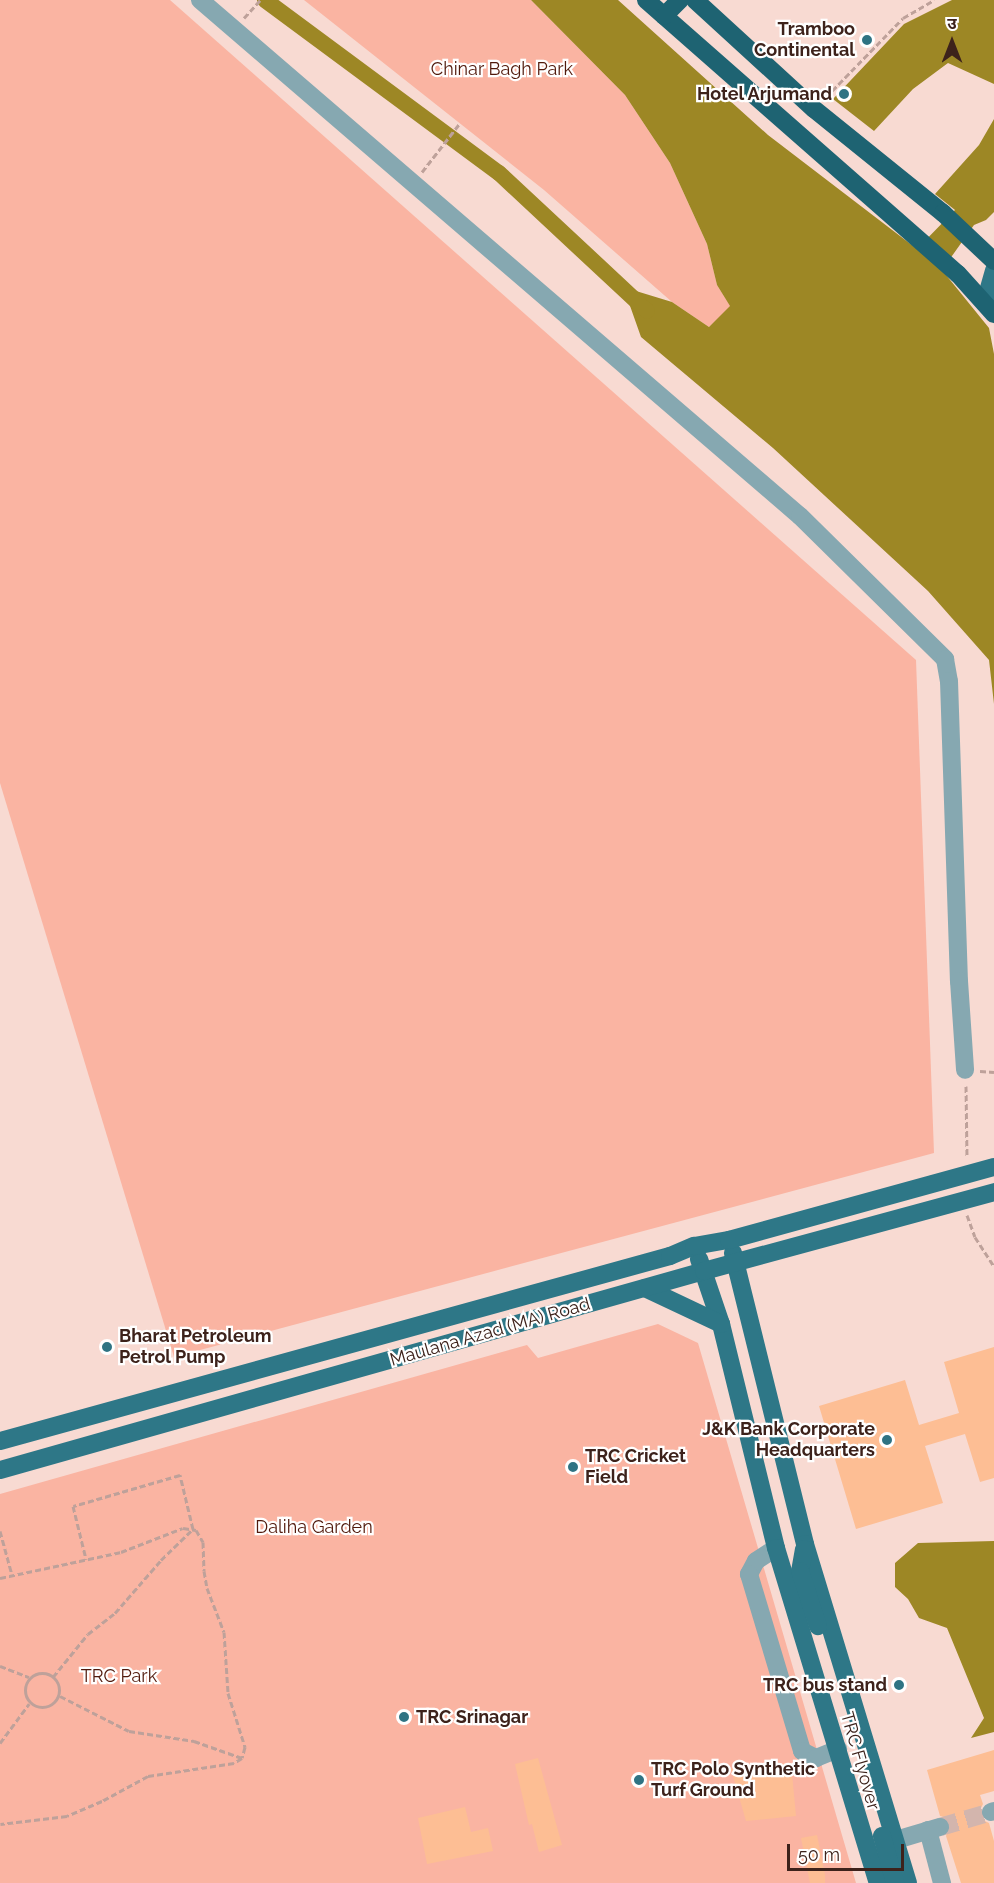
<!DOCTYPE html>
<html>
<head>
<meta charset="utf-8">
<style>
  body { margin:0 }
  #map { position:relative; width:994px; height:1883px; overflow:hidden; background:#f8dad2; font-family:Raleway,"Noto Sans Devanagari",sans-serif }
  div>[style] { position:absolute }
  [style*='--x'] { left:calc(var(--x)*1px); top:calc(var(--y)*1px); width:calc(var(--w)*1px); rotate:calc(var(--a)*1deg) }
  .green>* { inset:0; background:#fab4a2 }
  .water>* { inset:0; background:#9d8725 }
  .canal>* { height:16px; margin:-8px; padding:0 8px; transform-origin:8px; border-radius:8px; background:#9d8725 }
  .building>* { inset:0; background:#fdbe94 }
  .minor-tunnel>* { height:18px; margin-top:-9px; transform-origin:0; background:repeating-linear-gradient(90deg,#d3b5ad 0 18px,transparent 0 27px) }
  .path>* { height:3px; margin-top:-1.5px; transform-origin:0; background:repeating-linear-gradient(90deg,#bea19a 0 6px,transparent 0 9px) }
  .path>.ring { margin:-1.5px; padding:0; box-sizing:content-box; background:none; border:3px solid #bea19a; border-radius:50% }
  .minor>* { height:18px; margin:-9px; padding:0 9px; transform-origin:9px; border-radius:9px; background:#86a8b1 }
  .major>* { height:18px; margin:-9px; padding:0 9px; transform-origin:9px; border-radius:9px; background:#2e7787 }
  .highway>* { height:18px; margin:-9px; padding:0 9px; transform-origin:9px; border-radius:9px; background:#1e6372 }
  .dots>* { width:16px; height:16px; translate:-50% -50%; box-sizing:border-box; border:3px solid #fff; border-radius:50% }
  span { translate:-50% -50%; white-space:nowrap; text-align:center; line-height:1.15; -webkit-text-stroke:4.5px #fff; paint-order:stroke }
  .poi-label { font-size:18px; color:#3d221b; font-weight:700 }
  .right { translate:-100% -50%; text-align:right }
  .left { translate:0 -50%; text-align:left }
  .park-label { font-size:18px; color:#51190b }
  .street-label { font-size:18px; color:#3d221b }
  .north { position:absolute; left:922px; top:12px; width:60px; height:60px; -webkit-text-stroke:4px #fff; paint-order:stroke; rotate:0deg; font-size:16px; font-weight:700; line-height:24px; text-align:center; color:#3d221b }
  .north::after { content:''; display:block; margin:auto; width:21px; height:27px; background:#3d221b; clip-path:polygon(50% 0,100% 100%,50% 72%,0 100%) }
  .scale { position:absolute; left:787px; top:1844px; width:117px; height:27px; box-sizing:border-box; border:3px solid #3d221b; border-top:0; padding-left:8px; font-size:18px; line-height:21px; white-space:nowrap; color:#3d221b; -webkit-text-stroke:4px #fff; paint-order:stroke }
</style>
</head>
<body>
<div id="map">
  <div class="green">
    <div style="clip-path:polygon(0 0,170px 0,916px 660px,934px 1153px,174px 1357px,0 783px)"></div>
    <div style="clip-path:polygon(304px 0,531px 0,625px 95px,670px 163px,707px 244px,717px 285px,731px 307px,709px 327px,672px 302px,544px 190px)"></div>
    <div style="clip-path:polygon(658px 1324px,698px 1343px,856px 1883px,0 1883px,0 1494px,527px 1345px,538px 1358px)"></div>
  </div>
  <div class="water">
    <div style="clip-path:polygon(531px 0,618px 0,768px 135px,917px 249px,955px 210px,935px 194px,979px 145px,994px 119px,994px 212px,986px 220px,974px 225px,942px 270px,989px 328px,994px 354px,994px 704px,989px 660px,928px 591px,773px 448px,641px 337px,629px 303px,636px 291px,672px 302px,709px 327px,730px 306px,717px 285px,707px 244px,670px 163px,625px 95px)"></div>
    <div style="clip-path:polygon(952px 0,994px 0,994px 84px,948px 63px,913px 89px,874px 131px,833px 99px,904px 24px)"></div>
    <div style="clip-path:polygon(994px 1541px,994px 1732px,971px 1738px,984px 1718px,947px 1628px,919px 1618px,908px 1599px,895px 1587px,895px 1563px,918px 1543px)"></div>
  </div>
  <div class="canal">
    <div style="--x:265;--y:0;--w:291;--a:36.5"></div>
    <div style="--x:499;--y:173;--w:202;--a:43"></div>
  </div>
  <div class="building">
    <div style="clip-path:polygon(994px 1347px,994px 1478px,980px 1482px,965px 1434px,925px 1446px,943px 1503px,856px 1529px,819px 1406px,905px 1380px,919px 1425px,959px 1413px,944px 1362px)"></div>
    <div style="clip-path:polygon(994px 1750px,994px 1791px,980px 1795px,983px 1804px,980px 1810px,983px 1820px,989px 1823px,994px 1841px,994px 1883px,961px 1883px,946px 1836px,951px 1824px,947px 1818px,940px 1816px,927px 1770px)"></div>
    <div style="clip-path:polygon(538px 1758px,562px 1845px,539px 1852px,532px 1824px,529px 1825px,515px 1764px)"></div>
    <div style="clip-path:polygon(791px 1763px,796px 1816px,746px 1821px,731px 1769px)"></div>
    <div style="clip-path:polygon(465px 1807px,471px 1832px,488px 1828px,493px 1851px,427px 1864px,418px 1818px)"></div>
    <div style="clip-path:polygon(817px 1835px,825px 1875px,825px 1883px,810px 1883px,801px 1838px)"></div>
  </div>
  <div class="minor-tunnel">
    <div style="--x:940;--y:1827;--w:53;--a:-16.4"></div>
  </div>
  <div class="path">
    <div style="--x:244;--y:18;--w:24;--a:-48"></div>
    <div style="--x:826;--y:97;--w:110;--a:-45.7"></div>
    <div style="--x:903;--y:18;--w:36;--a:-30"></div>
    <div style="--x:422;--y:172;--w:62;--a:-52.2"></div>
    <div style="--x:980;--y:1071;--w:14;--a:4"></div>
    <div style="--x:966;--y:1086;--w:71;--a:89.2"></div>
    <div style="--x:967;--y:1215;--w:23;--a:70"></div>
    <div style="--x:975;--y:1237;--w:35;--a:57"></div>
    <div style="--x:0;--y:1531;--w:46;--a:74.7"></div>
    <div style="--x:0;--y:1578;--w:124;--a:-12.1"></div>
    <div style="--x:121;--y:1552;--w:66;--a:-21.2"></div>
    <div style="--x:183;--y:1528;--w:13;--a:9"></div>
    <div style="--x:196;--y:1530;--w:14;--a:60"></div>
    <div style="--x:203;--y:1542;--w:29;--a:88"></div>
    <div style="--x:204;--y:1571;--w:17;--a:80"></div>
    <div style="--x:207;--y:1588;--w:47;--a:68.9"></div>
    <div style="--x:224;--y:1632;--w:61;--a:86.2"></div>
    <div style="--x:228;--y:1693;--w:57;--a:72.5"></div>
    <div style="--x:245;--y:1747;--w:11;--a:105"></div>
    <div style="--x:242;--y:1758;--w:9;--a:148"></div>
    <div style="--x:234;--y:1763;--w:87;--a:171.4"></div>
    <div style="--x:148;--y:1776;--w:52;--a:151.5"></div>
    <div style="--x:102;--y:1801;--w:38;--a:157"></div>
    <div style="--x:67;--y:1816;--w:67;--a:173.2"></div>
    <div style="--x:0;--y:1666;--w:31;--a:21"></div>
    <div class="ring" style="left:25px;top:1673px;width:31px;height:31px"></div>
    <div style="--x:53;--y:1677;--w:55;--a:-50.9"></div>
    <div style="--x:88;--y:1634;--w:34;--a:-38"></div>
    <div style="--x:115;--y:1613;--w:70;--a:-49"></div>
    <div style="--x:161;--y:1560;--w:45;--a:-44.1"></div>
    <div style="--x:193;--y:1529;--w:56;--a:-103.5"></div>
    <div style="--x:180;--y:1475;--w:111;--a:163.8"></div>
    <div style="--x:73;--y:1506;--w:55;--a:76.2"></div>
    <div style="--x:60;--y:1696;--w:77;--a:26.9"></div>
    <div style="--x:129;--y:1731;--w:66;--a:8.7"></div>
    <div style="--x:194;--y:1741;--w:51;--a:19.5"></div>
    <div style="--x:0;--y:1743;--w:49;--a:-53.4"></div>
  </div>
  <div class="minor">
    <div style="--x:200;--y:0;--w:791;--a:40.7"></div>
    <div style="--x:800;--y:516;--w:204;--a:44.6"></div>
    <div style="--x:945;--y:659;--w:22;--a:80"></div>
    <div style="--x:949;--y:681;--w:300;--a:88.1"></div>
    <div style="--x:959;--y:981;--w:89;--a:86.1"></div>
    <div style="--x:776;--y:1548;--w:24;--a:147"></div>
    <div style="--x:756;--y:1561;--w:15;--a:118"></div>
    <div style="--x:749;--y:1574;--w:185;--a:73.3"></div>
    <div style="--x:802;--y:1751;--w:16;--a:27"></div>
    <div style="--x:816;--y:1758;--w:24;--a:-22"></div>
    <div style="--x:991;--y:1812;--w:3;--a:-18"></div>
    <div style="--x:928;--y:1830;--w:55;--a:75.2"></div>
    <div style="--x:896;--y:1840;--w:46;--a:-16.5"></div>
  </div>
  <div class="major">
    <div style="--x:985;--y:302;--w:33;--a:-74"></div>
    <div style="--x:733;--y:1253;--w:300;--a:76.1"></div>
    <div style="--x:805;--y:1544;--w:354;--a:73.1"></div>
    <div style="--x:699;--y:1259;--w:69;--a:71.3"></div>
    <div style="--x:721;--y:1324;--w:231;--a:76.2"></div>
    <div style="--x:776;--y:1548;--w:350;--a:73.1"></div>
    <div style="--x:645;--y:1288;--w:84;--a:25.3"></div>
    <div style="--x:0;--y:1441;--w:695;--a:-15.44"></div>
    <div style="--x:670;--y:1256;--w:26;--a:-23"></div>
    <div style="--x:694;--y:1246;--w:36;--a:-10"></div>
    <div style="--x:729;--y:1240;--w:275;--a:-15.4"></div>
    <div style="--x:0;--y:1470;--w:732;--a:-15.78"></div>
    <div style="--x:704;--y:1271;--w:301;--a:-15.2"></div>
    <div style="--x:804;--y:1549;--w:22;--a:100"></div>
    <div style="--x:800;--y:1571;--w:58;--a:71.9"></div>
    <div style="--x:882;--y:1836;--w:49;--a:74.5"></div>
  </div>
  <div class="highway">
    <div style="--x:646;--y:0;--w:415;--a:41.3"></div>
    <div style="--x:958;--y:274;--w:54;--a:48"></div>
    <div style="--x:695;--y:0;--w:161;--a:42.5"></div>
    <div style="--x:814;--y:109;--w:166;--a:38.9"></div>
    <div style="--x:943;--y:213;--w:70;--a:43.3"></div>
    <div style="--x:664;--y:16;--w:23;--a:-45"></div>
  </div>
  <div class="dots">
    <div style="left:867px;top:40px;background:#2f7383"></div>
    <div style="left:844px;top:94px;background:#2f7383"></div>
    <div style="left:107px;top:1347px;background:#2f7383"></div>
    <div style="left:887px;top:1440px;background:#2f7383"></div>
    <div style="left:573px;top:1467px;background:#2f7383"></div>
    <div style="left:899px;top:1685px;background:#2f7383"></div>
    <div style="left:404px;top:1717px;background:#2f7383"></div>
    <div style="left:639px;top:1780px;background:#2f7383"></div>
  </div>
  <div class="poi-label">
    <span class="right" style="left:855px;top:40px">Tramboo<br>Continental</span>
    <span class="right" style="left:832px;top:94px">Hotel Arjumand</span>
    <span class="left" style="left:119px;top:1347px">Bharat Petroleum<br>Petrol Pump</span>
    <span class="right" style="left:875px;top:1440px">J&amp;K Bank Corporate<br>Headquarters</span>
    <span class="left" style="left:585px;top:1467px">TRC Cricket<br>Field</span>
    <span class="right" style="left:887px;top:1685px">TRC bus stand</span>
    <span class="left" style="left:416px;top:1717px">TRC Srinagar</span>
    <span class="left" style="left:651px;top:1780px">TRC Polo Synthetic<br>Turf Ground</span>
  </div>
  <div class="park-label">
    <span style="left:502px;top:69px">Chinar Bagh Park</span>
    <span style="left:314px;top:1527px">Daliha Garden</span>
    <span style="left:119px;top:1676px">TRC Park</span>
  </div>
  <div class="street-label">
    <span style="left:490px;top:1332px;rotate:-16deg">Maulana Azad (MA) Road</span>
    <span style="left:860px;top:1761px;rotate:74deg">TRC Flyover</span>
  </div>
  <div class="north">उ</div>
  <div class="scale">50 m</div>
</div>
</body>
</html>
